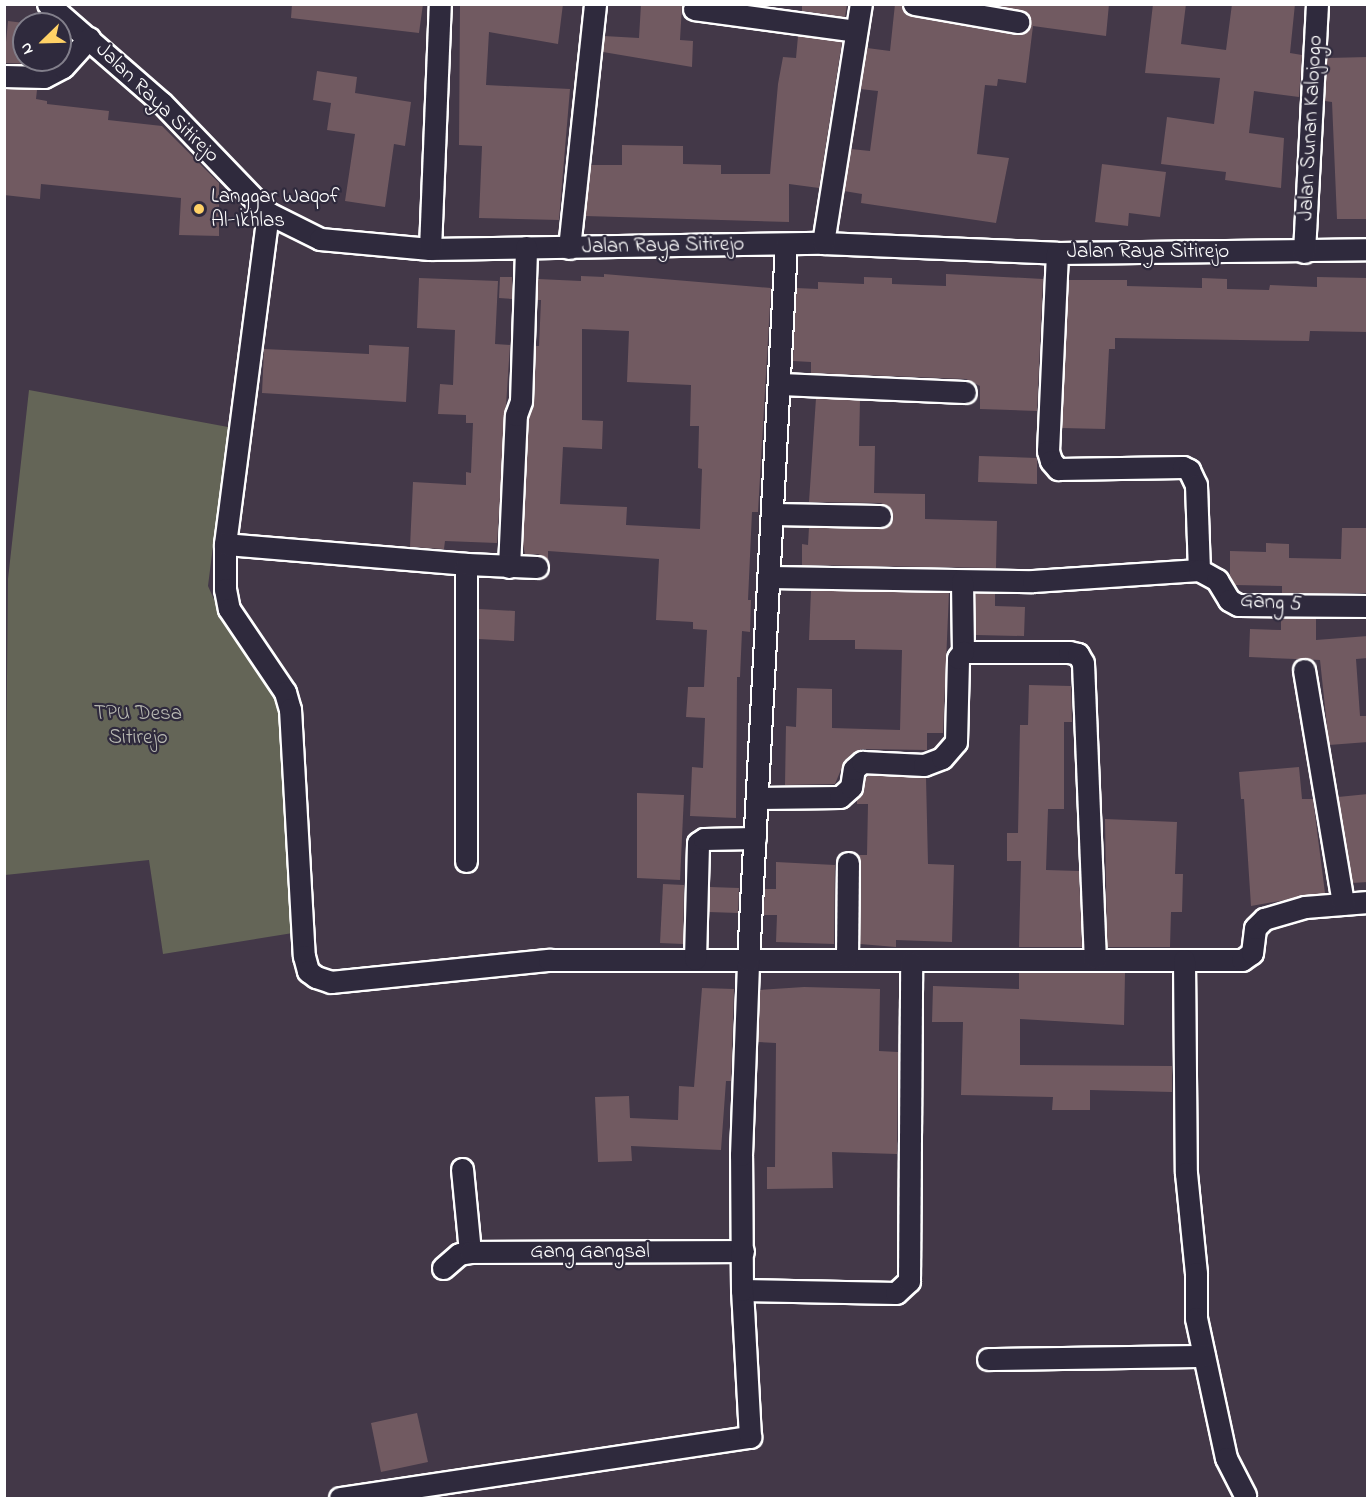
<!DOCTYPE html>
<html>
<head>
<meta charset="utf-8">
<style>
  body { margin:0 }
  #map { position:relative; width:1372px; height:1503px; overflow:hidden; background:#433848; font-family:"Indie Flower",sans-serif }
  div>[style] { position:absolute }
  [style*='--x'] { left:calc(var(--x)*1px); top:calc(var(--y)*1px); width:calc(var(--w)*1px); rotate:calc(var(--a)*1deg) }
  .green>* { inset:0; background:#646557 }
  .building>* { inset:0; background:#715a61 }
  .roads { filter:drop-shadow(2px 0 #fff) drop-shadow(-2px 0 #fff) drop-shadow(0 2px #fff) drop-shadow(0 -2px #fff) }
  .street>* { height:21px; margin:-10.5px; padding:0 10.5px; transform-origin:10.5px; border-radius:10.5px; background:#2f2a3d }
  .dots>* { width:16px; height:16px; translate:-50% -50%; box-sizing:border-box; border:3px solid #2f2a3d; border-radius:50% }
  span { translate:-50% -50%; white-space:nowrap; text-align:center; line-height:1.15; -webkit-text-stroke:4.5px #2f2a3d; paint-order:stroke }
  .street-label { font-size:21px; color:#fff }
  .poi-label { font-size:21px; color:#fff }
  .left { translate:0 -50%; text-align:left }
  .park-label { font-size:21px; color:#b9bab3 }
  .frame { position:absolute; inset:0; border:6px solid #fff; pointer-events:none }
  .north { position:absolute; left:12px; top:12px; width:60px; height:60px; box-sizing:border-box; background:#2f2a3d; border:2px solid #827f8b; border-radius:50%; rotate:247deg; font-size:16px; font-weight:700; line-height:24px; text-align:center; color:#fff }
  .north::after { content:''; display:block; margin:auto; width:21px; height:27px; background:#ffd166; clip-path:polygon(50% 0,100% 100%,50% 72%,0 100%) }
</style>
</head>
<body>
<div id="map">
  <div class="green">
    <div style="clip-path:polygon(29px 390px,228px 427px,208px 586px,217px 606px,283px 710px,299px 932px,163px 954px,149px 860px,5px 875px,8px 579px)"></div>
  </div>
  <div class="building">
    <div style="clip-path:polygon(292px 4px,423px 4px,419px 33px,291px 18px)"></div>
    <div style="clip-path:polygon(460px 4px,563px 4px,558px 44px,489px 32px,486px 85px,570px 89px,559px 220px,479px 218px,482px 146px,459px 145px)"></div>
    <div style="clip-path:polygon(641px 4px,682px 6px,680px 40px,693px 41px,692px 67px,603px 52px,604px 36px,639px 38px)"></div>
    <div style="clip-path:polygon(802px 4px,847px 4px,845px 17px,802px 11px)"></div>
    <div style="clip-path:polygon(895px 4px,902px 4px,912px 17px,1016px 35px,1027px 31px,1030px 25px,1027px 13px,992px 4px,1109px 4px,1106px 36px,1033px 26px,1026px 83px,998px 79px,997px 86px,985px 85px,977px 154px,1009px 158px,996px 223px,861px 203px,862px 194px,844px 191px,851px 149px,870px 151px,878px 91px,860px 89px,867px 48px,890px 51px)"></div>
    <div style="clip-path:polygon(1153px 4px,1186px 4px,1181px 44px,1226px 50px,1232px 4px,1295px 4px,1290px 53px,1302px 55px,1299px 97px,1254px 91px,1249px 133px,1284px 138px,1281px 188px,1225px 180px,1226px 172px,1161px 164px,1167px 117px,1214px 124px,1220px 78px,1145px 73px)"></div>
    <div style="clip-path:polygon(8px 21px,32px 24px,24px 24px,24px 60px,41px 60px,41px 64px,4px 63px)"></div>
    <div style="clip-path:polygon(798px 36px,842px 42px,819px 188px,789px 184px,789px 222px,585px 216px,591px 165px,622px 165px,622px 145px,683px 146px,683px 164px,721px 165px,721px 174px,770px 174px,778px 84px,783px 57px,796px 58px)"></div>
    <div style="clip-path:polygon(1368px 57px,1368px 219px,1337px 219px,1332px 102px,1325px 101px,1327px 58px)"></div>
    <div style="clip-path:polygon(317px 71px,357px 77px,355px 93px,411px 102px,405px 146px,394px 144px,385px 207px,345px 201px,355px 134px,327px 130px,331px 103px,313px 100px)"></div>
    <div style="clip-path:polygon(4px 89px,37px 90px,36px 99px,47px 101px,47px 104px,109px 111px,108px 120px,162px 126px,219px 183px,219px 236px,179px 235px,181px 198px,41px 184px,40px 199px,4px 195px)"></div>
    <div style="clip-path:polygon(1102px 164px,1166px 172px,1160px 217px,1129px 213px,1128px 226px,1095px 222px)"></div>
    <div style="clip-path:polygon(evenodd,604px 274px,771px 288px,758px 512px,752px 512px,748px 600px,751px 600px,750px 632px,742px 631px,740px 677px,737px 677px,736px 818px,690px 816px,692px 767px,703px 768px,705px 718px,686px 717px,688px 687px,704px 687px,707px 630px,693px 629px,693px 622px,656px 620px,659px 559px,548px 551px,548px 560px,538px 554px,525px 554px,523px 545px,529px 417px,534px 401px,536px 346px,539px 346px,541px 300px,537px 300px,538px 279px,581px 281px,581px 276px,604px 277px,604px 274px,582px 329px,629px 331px,627px 382px,691px 385px,690px 426px,699px 426px,698px 468px,702px 469px,700px 529px,626px 525px,627px 507px,560px 504px,563px 447px,602px 449px,603px 421px,582px 420px,582px 329px)"></div>
    <div style="clip-path:polygon(946px 274px,1043px 279px,1037px 411px,980px 409px,980px 386px,966px 379px,811px 373px,811px 362px,793px 361px,796px 288px,818px 289px,818px 282px,864px 284px,864px 277px,892px 278px,892px 284px,946px 286px)"></div>
    <div style="clip-path:polygon(500px 277px,512px 277px,512px 299px,499px 298px)"></div>
    <div style="clip-path:polygon(1317px 277px,1368px 278px,1368px 332px,1310px 331px,1309px 341px,1115px 338px,1115px 349px,1109px 349px,1105px 429px,1062px 428px,1069px 280px,1127px 280px,1127px 286px,1202px 288px,1202px 278px,1227px 279px,1227px 289px,1269px 290px,1270px 285px,1317px 287px)"></div>
    <div style="clip-path:polygon(419px 278px,498px 281px,495px 344px,510px 345px,497px 543px,445px 541px,444px 549px,410px 547px,413px 482px,466px 485px,466px 472px,471px 473px,473px 423px,466px 423px,466px 415px,438px 414px,440px 384px,453px 385px,455px 330px,417px 328px)"></div>
    <div style="clip-path:polygon(369px 345px,409px 347px,406px 402px,262px 393px,264px 349px,369px 354px)"></div>
    <div style="clip-path:polygon(816px 398px,860px 400px,859px 446px,875px 446px,874px 493px,925px 494px,925px 519px,997px 521px,996px 568px,802px 565px,802px 544px,808px 545px,809px 527px,880px 529px,887px 527px,893px 517px,891px 509px,881px 503px,809px 502px)"></div>
    <div style="clip-path:polygon(979px 456px,1037px 458px,1037px 484px,978px 482px)"></div>
    <div style="clip-path:polygon(1342px 528px,1368px 528px,1368px 593px,1282px 593px,1282px 586px,1235px 585px,1230px 577px,1230px 551px,1266px 552px,1266px 543px,1289px 544px,1289px 558px,1341px 559px)"></div>
    <div style="clip-path:polygon(811px 590px,949px 592px,943px 733px,927px 733px,927px 750px,862px 749px,845px 760px,835px 784px,785px 785px,786px 726px,796px 727px,797px 688px,832px 689px,832px 728px,900px 730px,902px 650px,855px 649px,855px 640px,809px 640px)"></div>
    <div style="clip-path:polygon(975px 593px,995px 593px,995px 606px,1025px 607px,1024px 636px,976px 635px)"></div>
    <div style="clip-path:polygon(479px 609px,515px 611px,514px 641px,479px 639px)"></div>
    <div style="clip-path:polygon(1281px 618px,1316px 618px,1316px 640px,1368px 636px,1368px 658px,1356px 659px,1360px 716px,1368px 716px,1368px 742px,1329px 745px,1320px 660px,1249px 657px,1250px 629px,1281px 630px)"></div>
    <div style="clip-path:polygon(1029px 685px,1071px 686px,1072px 722px,1064px 722px,1064px 809px,1048px 809px,1046px 870px,1079px 871px,1082px 947px,1019px 947px,1021px 861px,1007px 861px,1007px 833px,1018px 833px,1020px 725px,1028px 725px)"></div>
    <div style="clip-path:polygon(1299px 767px,1302px 799px,1313px 799px,1325px 893px,1251px 906px,1244px 799px,1241px 799px,1239px 772px)"></div>
    <div style="clip-path:polygon(867px 775px,926px 777px,928px 864px,954px 865px,952px 942px,896px 940px,896px 947px,860px 944px,861px 863px,857px 855px,867px 855px,868px 804px,857px 804px,857px 798px)"></div>
    <div style="clip-path:polygon(637px 793px,684px 795px,680px 880px,637px 878px)"></div>
    <div style="clip-path:polygon(1368px 794px,1368px 882px,1352px 883px,1338px 797px)"></div>
    <div style="clip-path:polygon(1105px 819px,1177px 822px,1175px 874px,1183px 874px,1182px 912px,1171px 912px,1170px 947px,1107px 947px)"></div>
    <div style="clip-path:polygon(776px 862px,835px 865px,834px 944px,776px 942px,777px 915px,763px 915px,765px 889px,776px 889px)"></div>
    <div style="clip-path:polygon(663px 884px,684px 885px,683px 944px,660px 943px)"></div>
    <div style="clip-path:polygon(710px 887px,739px 888px,738px 913px,709px 912px)"></div>
    <div style="clip-path:polygon(1019px 973px,1125px 973px,1124px 1025px,1020px 1019px,1020px 1065px,1172px 1066px,1172px 1092px,1090px 1090px,1090px 1110px,1052px 1110px,1053px 1097px,961px 1095px,963px 1022px,932px 1022px,933px 986px,1019px 989px)"></div>
    <div style="clip-path:polygon(804px 987px,880px 989px,879px 1051px,898px 1052px,897px 1154px,832px 1152px,833px 1188px,767px 1189px,767px 1167px,775px 1167px,776px 1043px,758px 1042px,760px 990px)"></div>
    <div style="clip-path:polygon(702px 988px,734px 989px,731px 1081px,726px 1081px,721px 1150px,631px 1146px,632px 1161px,598px 1162px,595px 1097px,629px 1096px,630px 1118px,678px 1120px,679px 1086px,694px 1087px)"></div>
    <div style="clip-path:polygon(417px 1413px,428px 1462px,381px 1472px,371px 1423px)"></div>
  </div>
  <div class="roads">
    <div class="street">
      <div style="--x:48;--y:4;--w:151;--a:41"></div>
      <div style="--x:162;--y:103;--w:153;--a:46.1"></div>
      <div style="--x:268;--y:213;--w:58;--a:26.6"></div>
      <div style="--x:320;--y:239;--w:110;--a:5.2"></div>
      <div style="--x:430;--y:249;--w:393;--a:-0.9"></div>
      <div style="--x:823;--y:243;--w:234;--a:2.4"></div>
      <div style="--x:1057;--y:253;--w:311;--a:-0.7"></div>
      <div style="--x:914;--y:4;--w:106;--a:9.8"></div>
      <div style="--x:694;--y:9;--w:163;--a:7.7"></div>
      <div style="--x:4;--y:76;--w:40;--a:1.4"></div>
      <div style="--x:44;--y:77;--w:21;--a:-28"></div>
      <div style="--x:63;--y:67;--w:39;--a:-48"></div>
      <div style="--x:268;--y:213;--w:334;--a:97.4"></div>
      <div style="--x:225;--y:544;--w:45;--a:90"></div>
      <div style="--x:225;--y:589;--w:20;--a:79"></div>
      <div style="--x:229;--y:609;--w:100;--a:56"></div>
      <div style="--x:285;--y:692;--w:18;--a:74"></div>
      <div style="--x:290;--y:709;--w:247;--a:86.8"></div>
      <div style="--x:304;--y:956;--w:16;--a:75"></div>
      <div style="--x:308;--y:971;--w:10;--a:37"></div>
      <div style="--x:316;--y:977;--w:16;--a:18"></div>
      <div style="--x:331;--y:982;--w:219;--a:-5.8"></div>
      <div style="--x:549;--y:960;--w:693;--a:0"></div>
      <div style="--x:1242;--y:960;--w:12;--a:-35"></div>
      <div style="--x:1252;--y:953;--w:25;--a:-83"></div>
      <div style="--x:1255;--y:928;--w:13;--a:-45"></div>
      <div style="--x:1264;--y:919;--w:43;--a:-16.3"></div>
      <div style="--x:1305;--y:907;--w:63;--a:-4.5"></div>
      <div style="--x:823;--y:243;--w:242;--a:-81"></div>
      <div style="--x:569;--y:248;--w:245;--a:-83.9"></div>
      <div style="--x:430;--y:249;--w:245;--a:-87.7"></div>
      <div style="--x:1304;--y:252;--w:248;--a:-87"></div>
      <div style="--x:1057;--y:253;--w:198;--a:92.6"></div>
      <div style="--x:1048;--y:451;--w:10;--a:73"></div>
      <div style="--x:1051;--y:461;--w:11;--a:49"></div>
      <div style="--x:1058;--y:469;--w:125;--a:-0.9"></div>
      <div style="--x:1183;--y:467;--w:7;--a:27"></div>
      <div style="--x:1189;--y:470;--w:17;--a:65"></div>
      <div style="--x:1196;--y:485;--w:85;--a:88"></div>
      <div style="--x:780;--y:384;--w:185;--a:2.5"></div>
      <div style="--x:772;--y:514;--w:108;--a:1.1"></div>
      <div style="--x:225;--y:544;--w:242;--a:4.7"></div>
      <div style="--x:509;--y:567;--w:152;--a:-87.4"></div>
      <div style="--x:516;--y:415;--w:15;--a:-70"></div>
      <div style="--x:521;--y:401;--w:154;--a:-88.1"></div>
      <div style="--x:770;--y:577;--w:263;--a:0.9"></div>
      <div style="--x:1033;--y:581;--w:166;--a:-3.8"></div>
      <div style="--x:1199;--y:570;--w:21;--a:29"></div>
      <div style="--x:1217;--y:580;--w:23;--a:59"></div>
      <div style="--x:1229;--y:600;--w:10;--a:29"></div>
      <div style="--x:1238;--y:605;--w:130;--a:0.4"></div>
      <div style="--x:962;--y:581;--w:71;--a:89.2"></div>
      <div style="--x:963;--y:652;--w:106;--a:0"></div>
      <div style="--x:1069;--y:652;--w:9;--a:13"></div>
      <div style="--x:1078;--y:654;--w:10;--a:61"></div>
      <div style="--x:1083;--y:663;--w:295;--a:87.7"></div>
      <div style="--x:1304;--y:670;--w:237;--a:80.5"></div>
      <div style="--x:758;--y:798;--w:82;--a:-0.7"></div>
      <div style="--x:840;--y:797;--w:15;--a:-42"></div>
      <div style="--x:851;--y:787;--w:18;--a:-81"></div>
      <div style="--x:854;--y:769;--w:11;--a:-41"></div>
      <div style="--x:862;--y:762;--w:62;--a:2.8"></div>
      <div style="--x:924;--y:765;--w:19;--a:-21"></div>
      <div style="--x:942;--y:758;--w:21;--a:-49"></div>
      <div style="--x:956;--y:742;--w:84;--a:-88.6"></div>
      <div style="--x:958;--y:658;--w:8;--a:-50"></div>
      <div style="--x:466;--y:861;--w:297;--a:-90"></div>
      <div style="--x:466;--y:564;--w:71;--a:2.4"></div>
      <div style="--x:847;--y:957;--w:94;--a:-89.4"></div>
      <div style="--x:695;--y:959;--w:116;--a:-88.5"></div>
      <div style="--x:698;--y:843;--w:7;--a:-34"></div>
      <div style="--x:704;--y:839;--w:51;--a:-1.1"></div>
      <div style="--x:1184;--y:960;--w:213;--a:89.5"></div>
      <div style="--x:1186;--y:1173;--w:100;--a:84.3"></div>
      <div style="--x:1196;--y:1273;--w:45;--a:90"></div>
      <div style="--x:1196;--y:1318;--w:143;--a:77.9"></div>
      <div style="--x:1226;--y:1458;--w:42;--a:62.8"></div>
      <div style="--x:462;--y:1169;--w:83;--a:84.5"></div>
      <div style="--x:443;--y:1268;--w:21;--a:-41"></div>
      <div style="--x:459;--y:1254;--w:11;--a:-10"></div>
      <div style="--x:470;--y:1252;--w:273;--a:-0.2"></div>
      <div style="--x:742;--y:1290;--w:154;--a:1.1"></div>
      <div style="--x:896;--y:1293;--w:18;--a:-43"></div>
      <div style="--x:909;--y:1281;--w:319;--a:-89.6"></div>
      <div style="--x:988;--y:1359;--w:216;--a:-0.8"></div>
      <div style="--x:340;--y:1498;--w:415;--a:-8.5"></div>
      <div style="--x:750;--y:1437;--w:147;--a:-93.1"></div>
      <div style="--x:742;--y:1290;--w:135;--a:-90.4"></div>
      <div style="--x:741;--y:1155;--w:195;--a:-87.9"></div>
      <div style="--x:748;--y:960;--w:717;--a:-86.96"></div>
    </div>
  </div>
  <div class="dots">
    <div style="left:199px;top:209px;background:#ffd166"></div>
  </div>
  <div class="street-label">
    <span style="left:157px;top:103px;rotate:44deg">Jalan Raya Sitirejo</span>
    <span style="left:1311px;top:128px;rotate:-87deg">Jalan Sunan Kalojogo</span>
    <span style="left:663px;top:246px;rotate:-1deg">Jalan Raya Sitirejo</span>
    <span style="left:1148px;top:252px">Jalan Raya Sitirejo</span>
    <span style="left:1271px;top:603px;rotate:4deg">Gang 5</span>
    <span style="left:590px;top:1252px">Gang Gangsal</span>
  </div>
  <div class="poi-label">
    <span class="left" style="left:211px;top:209px">Langgar Waqof<br>Al-Ikhlas</span>
  </div>
  <div class="park-label">
    <span style="left:138px;top:726px">TPU Desa<br>Sitirejo</span>
  </div>
  <div class="frame"></div>
  <div class="north">N</div>
</div>
</body>
</html>
